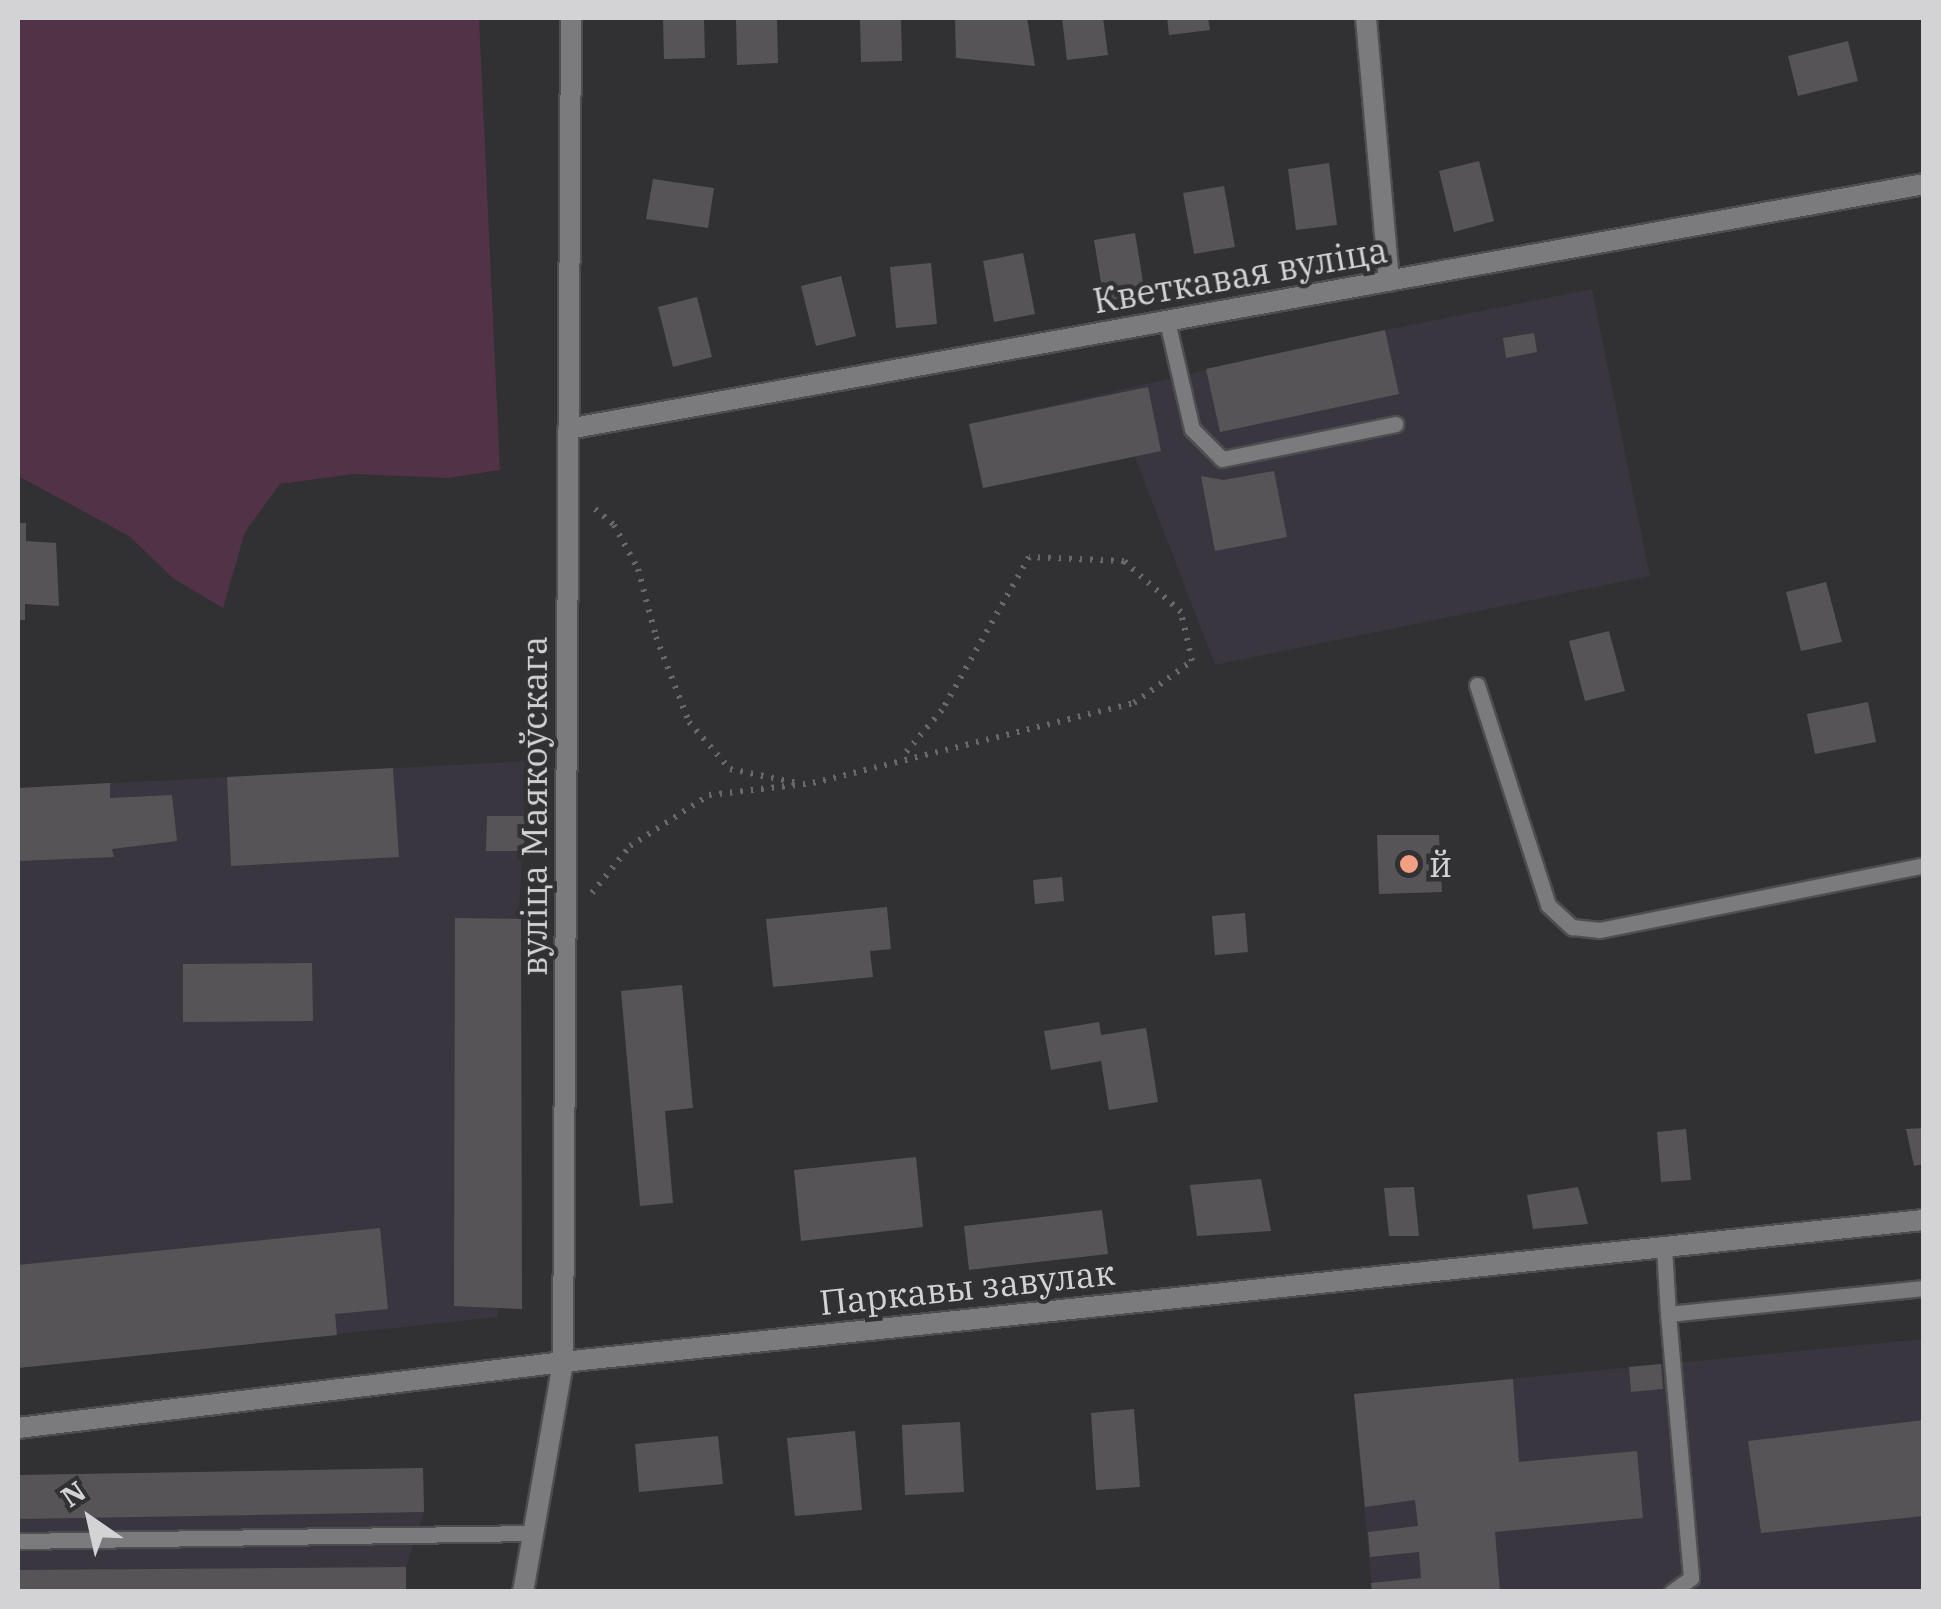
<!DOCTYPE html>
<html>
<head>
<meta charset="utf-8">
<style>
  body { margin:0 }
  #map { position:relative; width:1941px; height:1609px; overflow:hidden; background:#313033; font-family:"IBM Plex Serif",serif }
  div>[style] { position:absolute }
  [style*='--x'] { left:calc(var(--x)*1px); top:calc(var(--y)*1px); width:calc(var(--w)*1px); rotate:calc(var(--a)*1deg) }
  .built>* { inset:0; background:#39363f }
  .green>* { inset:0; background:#513247 }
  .building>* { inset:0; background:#575458 }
  .path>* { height:6px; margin-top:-3px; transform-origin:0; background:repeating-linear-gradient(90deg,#686769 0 2.5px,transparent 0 10.5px) }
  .roads { filter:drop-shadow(2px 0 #4e4d50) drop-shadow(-2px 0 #4e4d50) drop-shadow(0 2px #4e4d50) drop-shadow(0 -2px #4e4d50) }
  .service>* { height:15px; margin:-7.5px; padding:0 7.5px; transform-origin:7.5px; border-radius:7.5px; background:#7b7b7d }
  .minor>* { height:20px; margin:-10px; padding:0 10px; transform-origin:10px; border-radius:10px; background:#7b7b7d }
  .dots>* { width:28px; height:28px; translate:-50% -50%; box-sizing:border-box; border:5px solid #313033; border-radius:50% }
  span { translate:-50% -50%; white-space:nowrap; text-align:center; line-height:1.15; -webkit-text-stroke:9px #313033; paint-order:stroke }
  .street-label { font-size:35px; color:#d3d2d4 }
  .poi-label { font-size:35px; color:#d3d2d4 }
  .left { translate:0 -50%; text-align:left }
  .frame { position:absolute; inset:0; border:20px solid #d3d2d4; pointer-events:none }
  .north { position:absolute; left:40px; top:1469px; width:100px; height:100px; -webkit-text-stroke:8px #313033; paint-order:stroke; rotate:326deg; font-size:28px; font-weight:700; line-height:40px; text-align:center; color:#d3d2d4 }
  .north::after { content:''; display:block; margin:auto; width:35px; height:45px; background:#d3d2d4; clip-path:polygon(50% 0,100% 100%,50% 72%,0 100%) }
</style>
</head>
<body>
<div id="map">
  <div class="built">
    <div style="clip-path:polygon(1592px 289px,1650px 576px,1215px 665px,1135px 457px,983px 488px,969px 424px,1385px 330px)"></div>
    <div style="clip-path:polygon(527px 761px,498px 1317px,18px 1368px,18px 788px)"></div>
    <div style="clip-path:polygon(1923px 1339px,1923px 1591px,1372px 1591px,1354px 1394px)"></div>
    <div style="clip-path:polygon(423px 1468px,424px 1512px,406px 1567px,406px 1591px,18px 1591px,18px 1475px)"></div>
  </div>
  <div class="green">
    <div style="clip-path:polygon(18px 18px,479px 18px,500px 470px,448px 478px,353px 474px,280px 484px,245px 532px,223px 608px,174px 579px,129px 536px,18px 476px)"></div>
  </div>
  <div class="building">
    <div style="clip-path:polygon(663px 18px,704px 18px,705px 58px,664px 59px)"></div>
    <div style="clip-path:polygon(736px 18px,777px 18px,778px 63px,737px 65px)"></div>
    <div style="clip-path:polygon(860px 18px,901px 18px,902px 61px,861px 62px)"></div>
    <div style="clip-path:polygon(955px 18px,1027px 18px,1035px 66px,956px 58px)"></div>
    <div style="clip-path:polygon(1062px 18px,1103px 18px,1108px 55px,1067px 60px)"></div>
    <div style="clip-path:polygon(1167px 18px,1208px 18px,1210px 30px,1169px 35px)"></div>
    <div style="clip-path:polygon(1848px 41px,1858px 81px,1798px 96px,1788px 56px)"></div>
    <div style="clip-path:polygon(1479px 161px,1494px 221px,1454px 232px,1439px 171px)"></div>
    <div style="clip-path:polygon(1329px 163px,1337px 225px,1296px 230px,1288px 169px)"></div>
    <div style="clip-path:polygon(653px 179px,714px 188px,708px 228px,646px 219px)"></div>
    <div style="clip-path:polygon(1224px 186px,1235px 247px,1194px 254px,1183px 193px)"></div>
    <div style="clip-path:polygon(1135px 233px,1145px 294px,1104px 301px,1094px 240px)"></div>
    <div style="clip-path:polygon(1023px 253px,1035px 314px,994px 322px,983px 261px)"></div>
    <div style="clip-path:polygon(931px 263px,937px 324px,896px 328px,890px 267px)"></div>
    <div style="clip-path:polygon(841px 276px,856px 336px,816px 346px,801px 286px)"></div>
    <div style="clip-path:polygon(697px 297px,712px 357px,673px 367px,658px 307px)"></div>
    <div style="clip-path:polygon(1385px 330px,1399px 394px,1220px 432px,1206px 369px)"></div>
    <div style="clip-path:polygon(1534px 333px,1537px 352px,1506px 358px,1503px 338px)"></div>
    <div style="clip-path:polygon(1148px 387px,1161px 451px,983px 488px,969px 424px)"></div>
    <div style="clip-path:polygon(1274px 471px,1287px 537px,1215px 551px,1201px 476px,1224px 480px)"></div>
    <div style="clip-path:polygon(18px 523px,26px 523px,26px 541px,56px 543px,59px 606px,25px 604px,25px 620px,18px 620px)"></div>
    <div style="clip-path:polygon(1826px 582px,1842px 642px,1801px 651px,1786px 592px)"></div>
    <div style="clip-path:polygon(1609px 631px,1625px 691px,1585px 701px,1569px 641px)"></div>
    <div style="clip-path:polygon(1868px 702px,1876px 742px,1815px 754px,1807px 714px)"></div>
    <div style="clip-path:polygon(393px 768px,399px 857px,231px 866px,227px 777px)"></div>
    <div style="clip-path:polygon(110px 783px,110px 798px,172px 795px,177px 841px,112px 849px,114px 857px,18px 861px,18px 788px)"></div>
    <div style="clip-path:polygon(487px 816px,525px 816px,524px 851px,486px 851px)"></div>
    <div style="clip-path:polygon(1377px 835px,1439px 835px,1442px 892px,1379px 894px)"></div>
    <div style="clip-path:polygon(1062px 877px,1064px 901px,1035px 904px,1033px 880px)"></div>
    <div style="clip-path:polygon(887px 907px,891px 949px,870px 951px,873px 977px,773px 987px,766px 919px)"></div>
    <div style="clip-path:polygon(1245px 913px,1248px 952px,1215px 955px,1212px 916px)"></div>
    <div style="clip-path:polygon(455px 918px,521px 919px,522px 1309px,454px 1306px)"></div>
    <div style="clip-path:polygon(312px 963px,313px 1021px,183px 1022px,183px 964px)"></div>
    <div style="clip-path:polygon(682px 985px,693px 1108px,665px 1111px,673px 1203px,640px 1206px,621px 991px)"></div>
    <div style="clip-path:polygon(1099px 1022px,1101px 1035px,1146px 1028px,1158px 1102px,1109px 1110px,1101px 1061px,1051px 1070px,1044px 1031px)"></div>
    <div style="clip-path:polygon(1924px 1128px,1924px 1164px,1914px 1166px,1906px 1129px)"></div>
    <div style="clip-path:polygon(1686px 1129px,1691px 1180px,1661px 1182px,1657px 1132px)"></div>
    <div style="clip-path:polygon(916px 1157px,923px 1227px,801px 1241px,794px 1170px)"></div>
    <div style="clip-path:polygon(1261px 1179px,1271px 1231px,1197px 1236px,1190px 1185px)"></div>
    <div style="clip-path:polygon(1414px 1187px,1419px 1236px,1389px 1236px,1384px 1188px)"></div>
    <div style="clip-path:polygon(1578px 1187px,1588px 1224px,1533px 1229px,1527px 1195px)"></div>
    <div style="clip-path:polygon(1102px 1210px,1108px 1254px,969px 1270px,964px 1226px)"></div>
    <div style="clip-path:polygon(380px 1228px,388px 1309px,335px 1314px,337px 1335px,18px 1368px,18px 1265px)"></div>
    <div style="clip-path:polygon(1661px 1364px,1663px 1389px,1631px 1392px,1629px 1367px)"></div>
    <div style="clip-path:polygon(1513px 1379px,1519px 1462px,1637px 1451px,1643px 1518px,1495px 1532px,1500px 1592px,1372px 1592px,1371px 1583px,1421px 1578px,1419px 1552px,1370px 1557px,1368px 1532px,1418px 1526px,1415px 1500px,1365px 1507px,1354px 1394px)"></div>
    <div style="clip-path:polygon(1134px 1409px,1140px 1487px,1096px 1490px,1091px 1413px)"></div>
    <div style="clip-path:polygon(1924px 1420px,1924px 1516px,1761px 1533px,1748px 1441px)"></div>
    <div style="clip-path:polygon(960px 1422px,964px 1492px,905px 1495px,902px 1425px)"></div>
    <div style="clip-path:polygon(855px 1431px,862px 1510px,795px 1516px,787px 1438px)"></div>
    <div style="clip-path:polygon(718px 1436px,723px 1484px,639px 1492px,635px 1444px)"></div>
    <div style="clip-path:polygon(423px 1468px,424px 1512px,18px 1519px,18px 1475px)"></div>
    <div style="clip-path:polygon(406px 1567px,406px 1592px,18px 1592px,18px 1570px)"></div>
  </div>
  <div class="path">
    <div style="--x:595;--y:509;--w:25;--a:40"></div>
    <div style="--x:614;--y:525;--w:50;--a:61.4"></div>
    <div style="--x:638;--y:569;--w:70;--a:75.2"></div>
    <div style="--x:656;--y:637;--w:91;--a:68.8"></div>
    <div style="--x:689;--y:722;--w:62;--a:48.9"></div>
    <div style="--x:730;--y:769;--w:68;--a:11.8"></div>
    <div style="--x:592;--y:893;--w:60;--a:-51"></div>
    <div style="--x:630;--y:846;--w:94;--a:-32.8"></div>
    <div style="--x:709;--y:795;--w:105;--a:-6.6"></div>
    <div style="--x:813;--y:783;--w:331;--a:-14"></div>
    <div style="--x:1134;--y:703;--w:72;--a:-35.9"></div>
    <div style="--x:1192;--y:661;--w:50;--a:-102.7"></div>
    <div style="--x:1181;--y:612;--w:76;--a:-138.2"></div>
    <div style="--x:1124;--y:561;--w:95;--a:-177.6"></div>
    <div style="--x:1029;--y:557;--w:176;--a:119.6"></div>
    <div style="--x:942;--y:710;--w:63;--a:130.5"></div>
  </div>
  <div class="roads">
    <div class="service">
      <div style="--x:1167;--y:321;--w:111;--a:77"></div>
      <div style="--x:1192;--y:429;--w:42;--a:45"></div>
      <div style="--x:1222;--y:459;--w:177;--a:-11.4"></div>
      <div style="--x:1477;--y:685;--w:231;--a:72.1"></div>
      <div style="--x:1548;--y:905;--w:33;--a:43"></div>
      <div style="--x:1572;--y:927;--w:28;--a:6"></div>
      <div style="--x:1600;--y:930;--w:330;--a:-11.3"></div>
      <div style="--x:1664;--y:1247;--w:67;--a:86.6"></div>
      <div style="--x:1668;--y:1314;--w:257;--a:-5.8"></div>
      <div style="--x:1668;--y:1314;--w:265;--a:85"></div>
      <div style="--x:1691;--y:1578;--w:24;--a:144"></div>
      <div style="--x:18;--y:1541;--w:515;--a:-0.89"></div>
    </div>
    <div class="minor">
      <div style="--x:1366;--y:18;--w:264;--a:85"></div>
      <div style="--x:568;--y:429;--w:1378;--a:-10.24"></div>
      <div style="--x:18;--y:1428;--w:549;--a:-6.9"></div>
      <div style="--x:563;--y:1362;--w:1368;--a:-5.96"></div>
      <div style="--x:523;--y:1592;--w:233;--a:-80.1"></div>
      <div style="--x:563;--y:1362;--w:1344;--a:-89.66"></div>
    </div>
  </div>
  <div class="dots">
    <div style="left:1409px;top:864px;background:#f39f84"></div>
  </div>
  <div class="street-label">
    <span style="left:1240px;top:275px;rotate:-10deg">Кветкавая вуліца</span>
    <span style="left:534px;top:806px;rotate:-90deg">вуліца Маякоўскага</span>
    <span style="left:967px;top:1287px;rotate:-6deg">Паркавы завулак</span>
  </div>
  <div class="poi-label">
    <span class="left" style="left:1429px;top:864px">й</span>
  </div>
  <div class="frame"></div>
  <div class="north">N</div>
</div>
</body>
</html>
